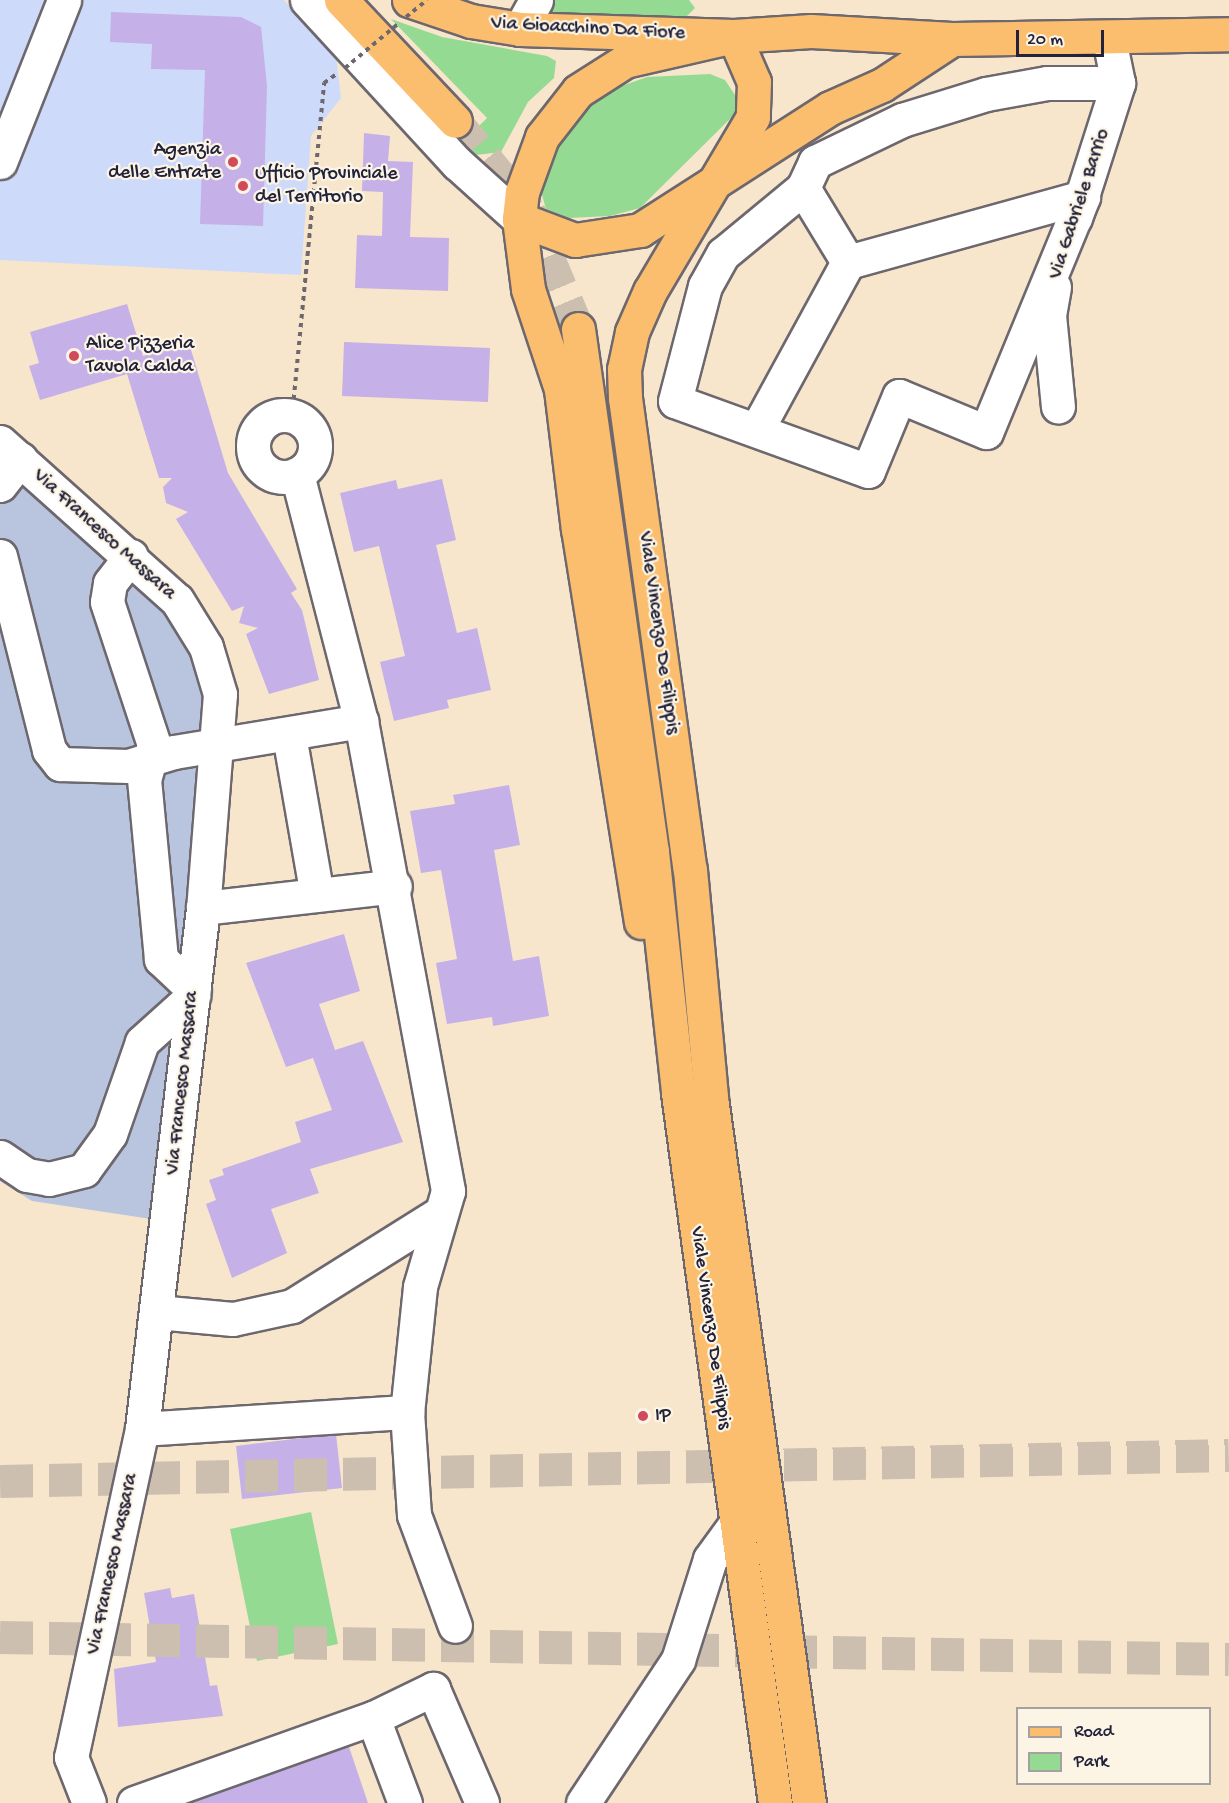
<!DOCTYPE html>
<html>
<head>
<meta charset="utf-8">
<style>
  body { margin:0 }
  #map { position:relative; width:1229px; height:1803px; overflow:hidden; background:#f7e6cc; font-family:"Gochi Hand",sans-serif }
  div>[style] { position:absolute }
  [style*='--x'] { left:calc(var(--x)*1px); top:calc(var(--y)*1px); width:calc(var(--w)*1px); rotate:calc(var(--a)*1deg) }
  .built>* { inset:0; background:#cedafa }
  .industrial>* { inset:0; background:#b9c4de }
  .green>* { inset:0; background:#95da93 }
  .building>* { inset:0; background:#c5b0e7 }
  .major-tunnel>* { height:33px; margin-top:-16.5px; transform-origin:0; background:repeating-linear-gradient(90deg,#ccbfaf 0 33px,transparent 0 49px) }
  .highway-tunnel>* { height:33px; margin-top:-16.5px; transform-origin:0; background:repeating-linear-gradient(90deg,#ccbfaf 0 33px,transparent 0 49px) }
  .path>* { height:4px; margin-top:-2px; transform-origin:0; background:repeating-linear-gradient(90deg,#6d676e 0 4.5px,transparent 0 9px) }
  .roads { filter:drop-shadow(2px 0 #6d676e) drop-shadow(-2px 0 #6d676e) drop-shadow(0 2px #6d676e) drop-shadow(0 -2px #6d676e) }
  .minor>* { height:33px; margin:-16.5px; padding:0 16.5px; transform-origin:16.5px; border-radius:16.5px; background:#fff }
  .minor>.ring { margin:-16.5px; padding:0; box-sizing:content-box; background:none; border:33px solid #fff; border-radius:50% }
  .major>* { height:33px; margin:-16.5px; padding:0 16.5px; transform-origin:16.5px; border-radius:16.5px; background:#fbbe6e }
  .path-bridge>* { height:4px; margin-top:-2px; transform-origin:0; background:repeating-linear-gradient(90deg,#6d676e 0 4.5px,transparent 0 9px) }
  .dots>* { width:16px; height:16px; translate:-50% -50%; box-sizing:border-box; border:3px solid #fcf5e5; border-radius:50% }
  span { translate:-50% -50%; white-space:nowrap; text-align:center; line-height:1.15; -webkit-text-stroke:4.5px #fcf5e5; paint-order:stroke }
  .street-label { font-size:20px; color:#22223b }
  .poi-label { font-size:20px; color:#22223b }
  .right { translate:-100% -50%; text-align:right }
  .left { translate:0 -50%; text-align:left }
  .legend { position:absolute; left:1016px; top:1707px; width:195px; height:78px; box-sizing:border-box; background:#fcf5e5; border:2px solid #a5a1a1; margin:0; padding:8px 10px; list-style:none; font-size:18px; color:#22223b }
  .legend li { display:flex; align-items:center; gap:12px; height:30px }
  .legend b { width:30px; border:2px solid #a5a1a1 }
  .scale { position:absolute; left:1016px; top:30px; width:88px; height:27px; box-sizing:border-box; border:3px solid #22223b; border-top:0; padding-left:8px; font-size:18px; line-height:21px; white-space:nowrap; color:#22223b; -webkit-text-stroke:4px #fcf5e5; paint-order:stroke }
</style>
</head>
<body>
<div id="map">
  <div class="built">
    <div style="clip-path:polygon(0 0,284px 0,336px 56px,341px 98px,311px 136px,301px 275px,0 260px)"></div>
  </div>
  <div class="industrial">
    <div style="clip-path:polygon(0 437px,208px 642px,171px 1222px,32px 1201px,0 1181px)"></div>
  </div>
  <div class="green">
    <div style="clip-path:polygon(546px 0,689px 0,695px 8px,685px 18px,551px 16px,542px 7px)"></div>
    <div style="clip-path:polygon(391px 19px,442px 37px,547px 56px,556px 61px,554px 78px,528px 102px,501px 152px,476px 155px,463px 142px,487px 118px)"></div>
    <div style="clip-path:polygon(710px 74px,725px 80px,737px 98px,736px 113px,640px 208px,610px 216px,569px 218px,546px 209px,539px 184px,542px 159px,577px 111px,602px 93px,647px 77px)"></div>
    <div style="clip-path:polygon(311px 1512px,338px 1644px,257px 1661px,230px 1529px)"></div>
  </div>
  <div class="building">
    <div style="clip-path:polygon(111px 12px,241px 17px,261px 27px,267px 86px,263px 226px,200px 224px,205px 70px,151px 69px,152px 44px,110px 42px)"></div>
    <div style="clip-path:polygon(364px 133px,390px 136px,388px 161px,413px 162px,410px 237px,449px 238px,448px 291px,355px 288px,357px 235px,382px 236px,383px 192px,362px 191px)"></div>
    <div style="clip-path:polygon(127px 304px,143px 356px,189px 343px,228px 473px,297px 589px,291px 593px,302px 610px,319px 680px,269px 694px,246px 634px,258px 628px,239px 623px,244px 606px,232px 611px,176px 519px,188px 512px,166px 503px,163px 487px,172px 478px,159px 478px,127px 374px,40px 400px,29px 366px,39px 363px,30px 332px)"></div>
    <div style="clip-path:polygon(344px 342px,490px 348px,488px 402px,342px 396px)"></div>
    <div style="clip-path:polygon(442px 479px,456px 540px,436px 545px,457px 633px,477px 628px,491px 690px,447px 700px,449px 708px,394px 721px,380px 662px,405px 656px,379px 546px,354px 552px,340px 493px,396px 480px,398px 489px)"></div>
    <div style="clip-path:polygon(509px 785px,520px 845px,494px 850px,513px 961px,539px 956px,549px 1016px,493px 1026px,492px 1017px,447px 1024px,436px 963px,457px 959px,449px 914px,441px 870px,421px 873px,410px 811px,455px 804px,453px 795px)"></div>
    <div style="clip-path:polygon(344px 934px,360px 991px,319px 1004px,335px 1050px,363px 1041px,403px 1142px,310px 1169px,319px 1193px,271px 1209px,287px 1253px,232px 1278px,206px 1204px,216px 1200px,209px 1180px,224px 1175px,222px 1169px,301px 1142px,295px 1122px,332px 1110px,313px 1058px,286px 1067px,246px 963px)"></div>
    <div style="clip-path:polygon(336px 1434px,342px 1488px,242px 1499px,236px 1446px)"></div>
    <div style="clip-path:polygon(170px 1588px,172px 1598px,194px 1594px,210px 1686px,217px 1685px,223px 1716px,118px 1727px,114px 1669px,156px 1662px,144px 1593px)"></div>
    <div style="clip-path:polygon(348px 1744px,368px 1803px,179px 1803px)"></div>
  </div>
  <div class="major-tunnel">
    <div style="--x:455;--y:121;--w:117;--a:50.6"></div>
    <div style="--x:529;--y:211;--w:128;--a:67.4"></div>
  </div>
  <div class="highway-tunnel">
    <div style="--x:0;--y:1481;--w:1229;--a:-1.21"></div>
    <div style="--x:0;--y:1637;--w:1229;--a:1.03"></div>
  </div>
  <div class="path">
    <div style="--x:292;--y:417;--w:336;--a:-84.5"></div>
    <div style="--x:324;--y:83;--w:14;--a:-36"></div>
  </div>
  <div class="roads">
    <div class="minor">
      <div style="--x:307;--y:0;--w:222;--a:47.4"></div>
      <div style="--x:457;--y:163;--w:84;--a:42.1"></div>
      <div style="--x:520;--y:29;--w:33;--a:-61"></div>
      <div style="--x:0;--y:162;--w:174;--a:-68.4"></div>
      <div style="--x:1083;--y:197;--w:254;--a:112.4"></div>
      <div style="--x:986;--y:432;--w:94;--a:-157.5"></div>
      <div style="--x:899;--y:396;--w:81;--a:112.5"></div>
      <div style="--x:868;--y:471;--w:205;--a:-160.1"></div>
      <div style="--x:675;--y:401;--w:119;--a:-75.4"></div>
      <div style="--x:705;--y:286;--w:37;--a:-61"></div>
      <div style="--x:723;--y:254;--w:104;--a:-39.5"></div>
      <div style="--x:803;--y:188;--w:29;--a:-65"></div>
      <div style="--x:815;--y:162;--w:97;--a:-25.8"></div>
      <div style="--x:902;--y:120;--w:88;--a:-17.2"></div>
      <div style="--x:986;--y:94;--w:62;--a:-10.2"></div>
      <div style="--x:1047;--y:83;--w:71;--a:0"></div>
      <div style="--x:1075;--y:218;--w:142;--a:-72.3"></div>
      <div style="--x:1118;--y:83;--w:45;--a:-101.6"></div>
      <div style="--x:848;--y:262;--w:244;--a:-15.5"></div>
      <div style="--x:1054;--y:287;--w:28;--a:100"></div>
      <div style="--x:1049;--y:315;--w:92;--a:84.4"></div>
      <div class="ring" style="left:253px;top:415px;width:29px;height:29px"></div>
      <div style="--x:757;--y:429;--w:190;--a:-61.4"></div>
      <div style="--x:848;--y:262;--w:87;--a:-121.3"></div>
      <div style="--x:0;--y:442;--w:237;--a:41.8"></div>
      <div style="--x:177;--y:600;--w:55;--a:58.3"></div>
      <div style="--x:206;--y:647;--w:49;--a:73.4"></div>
      <div style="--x:220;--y:694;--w:215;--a:94.5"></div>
      <div style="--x:203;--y:908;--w:525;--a:96.68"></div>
      <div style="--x:142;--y:1429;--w:336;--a:102.2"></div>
      <div style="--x:71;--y:1757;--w:49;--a:68.6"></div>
      <div style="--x:297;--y:474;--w:255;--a:75.5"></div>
      <div style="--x:361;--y:721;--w:478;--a:79.5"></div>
      <div style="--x:448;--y:1191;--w:100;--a:106.3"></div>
      <div style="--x:420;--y:1287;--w:126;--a:95.9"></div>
      <div style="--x:407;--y:1412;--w:103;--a:86.1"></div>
      <div style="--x:414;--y:1515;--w:118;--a:69.7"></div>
      <div style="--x:0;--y:485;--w:33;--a:-52"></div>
      <div style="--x:0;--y:556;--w:200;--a:75.8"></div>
      <div style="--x:49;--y:750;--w:18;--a:52"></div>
      <div style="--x:60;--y:764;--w:68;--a:1.7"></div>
      <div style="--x:128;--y:766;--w:48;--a:-16.9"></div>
      <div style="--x:174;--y:752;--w:190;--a:-9.4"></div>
      <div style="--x:131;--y:556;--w:34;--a:128"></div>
      <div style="--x:110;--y:583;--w:19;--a:99"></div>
      <div style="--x:107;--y:602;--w:151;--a:71.8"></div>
      <div style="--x:154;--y:745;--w:35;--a:106"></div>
      <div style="--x:144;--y:779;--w:181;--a:84.6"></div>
      <div style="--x:161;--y:959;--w:45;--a:43.2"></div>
      <div style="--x:289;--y:735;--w:162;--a:80.1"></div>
      <div style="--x:203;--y:908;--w:193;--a:-6.5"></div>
      <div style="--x:0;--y:1157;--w:32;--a:34"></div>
      <div style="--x:27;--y:1175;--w:22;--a:10"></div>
      <div style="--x:49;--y:1179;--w:36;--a:-14"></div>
      <div style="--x:84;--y:1170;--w:44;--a:-54.2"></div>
      <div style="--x:110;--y:1134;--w:97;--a:-70.8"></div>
      <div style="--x:142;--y:1042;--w:69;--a:-42"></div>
      <div style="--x:157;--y:1312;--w:76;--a:5.3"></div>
      <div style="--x:233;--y:1319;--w:60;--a:-12.4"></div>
      <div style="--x:292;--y:1306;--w:171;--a:-32.1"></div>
      <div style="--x:142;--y:1429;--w:266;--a:-3.7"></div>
      <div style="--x:373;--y:1718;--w:91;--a:69.4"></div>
      <div style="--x:134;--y:1803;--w:254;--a:-19.6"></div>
      <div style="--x:373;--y:1718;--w:67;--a:-25.8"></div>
      <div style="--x:433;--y:1689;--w:124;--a:66.7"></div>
      <div style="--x:583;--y:1803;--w:172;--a:-56.4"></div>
      <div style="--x:678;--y:1660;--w:106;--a:-72.4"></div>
      <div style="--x:710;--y:1559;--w:46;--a:-53.9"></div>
    </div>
    <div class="major">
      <div style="--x:341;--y:0;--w:166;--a:46.7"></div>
      <div style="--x:409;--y:0;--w:65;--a:18.7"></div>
      <div style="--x:471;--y:21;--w:50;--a:9.3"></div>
      <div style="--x:520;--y:29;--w:214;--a:1.9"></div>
      <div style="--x:734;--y:36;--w:77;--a:-3.7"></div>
      <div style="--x:811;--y:31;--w:141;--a:3.2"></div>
      <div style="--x:952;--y:39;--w:277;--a:-1"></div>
      <div style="--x:734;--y:36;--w:50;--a:66.5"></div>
      <div style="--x:754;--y:82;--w:35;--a:92"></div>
      <div style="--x:753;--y:117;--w:202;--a:120.6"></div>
      <div style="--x:650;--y:291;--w:45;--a:113.7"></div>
      <div style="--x:632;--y:332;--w:38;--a:102"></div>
      <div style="--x:624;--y:369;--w:29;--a:88"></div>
      <div style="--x:625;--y:398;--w:476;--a:82.2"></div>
      <div style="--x:690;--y:870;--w:229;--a:84.7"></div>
      <div style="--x:711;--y:1098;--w:712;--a:82.09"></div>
      <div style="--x:519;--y:219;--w:60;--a:20.6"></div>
      <div style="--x:575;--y:240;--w:66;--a:-8.7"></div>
      <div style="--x:640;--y:230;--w:226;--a:-32.7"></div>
      <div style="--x:830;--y:108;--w:57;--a:-23.9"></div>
      <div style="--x:882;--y:85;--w:84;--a:-33.3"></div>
      <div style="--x:578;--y:329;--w:528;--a:81.95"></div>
      <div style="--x:652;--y:852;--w:242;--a:83.8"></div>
      <div style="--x:678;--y:1093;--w:717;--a:82.22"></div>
      <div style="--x:641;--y:922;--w:397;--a:-99.1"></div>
      <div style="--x:578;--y:530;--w:142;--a:-96.9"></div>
      <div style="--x:561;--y:389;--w:105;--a:-108.3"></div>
      <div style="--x:528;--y:289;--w:71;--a:-97.3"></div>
      <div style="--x:519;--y:219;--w:27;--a:-84"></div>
      <div style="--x:522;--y:192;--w:59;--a:-70"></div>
      <div style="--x:542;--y:137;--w:58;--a:-52"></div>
      <div style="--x:578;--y:91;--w:56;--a:-32.6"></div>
      <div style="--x:625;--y:61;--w:112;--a:-12.9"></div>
    </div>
  </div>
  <div class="path-bridge">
    <div style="--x:406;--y:17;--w:27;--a:-39"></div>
    <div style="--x:345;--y:68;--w:70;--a:-39.8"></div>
  </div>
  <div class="dots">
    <div style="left:233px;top:162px;background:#d1495b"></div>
    <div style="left:243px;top:186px;background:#d1495b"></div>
    <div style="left:74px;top:356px;background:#d1495b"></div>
    <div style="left:643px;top:1416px;background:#d1495b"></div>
  </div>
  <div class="street-label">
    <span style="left:588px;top:29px;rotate:3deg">Via Gioacchino Da Fiore</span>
    <span style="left:1080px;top:204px;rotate:-72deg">Via Gabriele Barrio</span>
    <span style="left:104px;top:535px;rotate:42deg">Via Francesco Massara</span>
    <span style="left:658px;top:633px;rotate:82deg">Viale Vincenzo De Filippis</span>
    <span style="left:183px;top:1083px;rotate:-84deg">Via Francesco Massara</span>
    <span style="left:710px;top:1328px;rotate:82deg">Viale Vincenzo De Filippis</span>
    <span style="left:113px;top:1564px;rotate:-78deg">Via Francesco Massara</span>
  </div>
  <div class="poi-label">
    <span class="right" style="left:221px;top:162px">Agenzia<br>delle Entrate</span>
    <span class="left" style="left:255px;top:186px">Ufficio Provinciale<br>del Territorio</span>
    <span class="left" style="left:86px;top:356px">Alice Pizzeria<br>Tavola Calda</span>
    <span class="left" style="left:655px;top:1416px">IP</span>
  </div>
  <ul class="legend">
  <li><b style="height:8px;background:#fbbe6e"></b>Road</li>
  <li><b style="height:16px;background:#95da93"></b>Park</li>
  </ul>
  <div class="scale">20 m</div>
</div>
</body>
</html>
